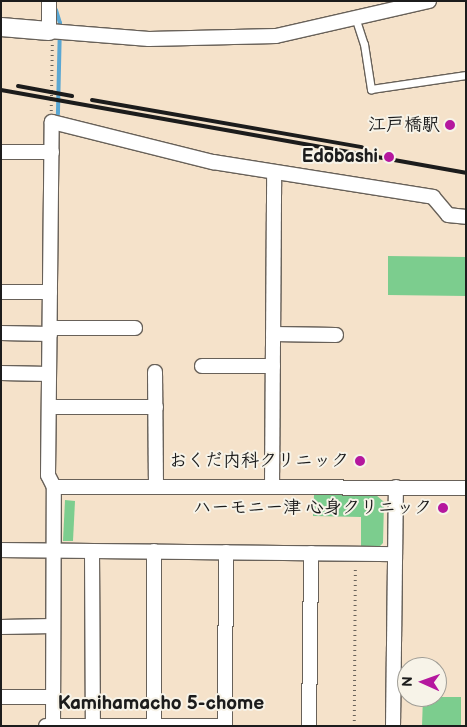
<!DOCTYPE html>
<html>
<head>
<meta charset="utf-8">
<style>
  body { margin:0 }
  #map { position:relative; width:467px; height:727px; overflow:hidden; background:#f5e2ca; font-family:"Balsamiq Sans","Klee One",sans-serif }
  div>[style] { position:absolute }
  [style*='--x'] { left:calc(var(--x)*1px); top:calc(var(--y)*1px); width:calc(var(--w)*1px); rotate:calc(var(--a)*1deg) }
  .green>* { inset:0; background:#7ccd8e }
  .stream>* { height:4px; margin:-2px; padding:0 2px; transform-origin:2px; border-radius:2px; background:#5aa7d3 }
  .path>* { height:2.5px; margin-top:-1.25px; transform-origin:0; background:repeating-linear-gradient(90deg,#686159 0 1px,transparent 0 5px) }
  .roads { filter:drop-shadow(1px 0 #686159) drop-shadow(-1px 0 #686159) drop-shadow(0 1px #686159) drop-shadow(0 -1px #686159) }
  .service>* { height:7px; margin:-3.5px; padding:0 3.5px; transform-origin:3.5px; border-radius:3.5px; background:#fff }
  .minor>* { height:14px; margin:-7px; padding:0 7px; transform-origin:7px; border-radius:7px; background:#fff }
  .tertiary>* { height:18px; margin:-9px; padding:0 9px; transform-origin:9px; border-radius:9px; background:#fff }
  .rail>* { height:4px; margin:-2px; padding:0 2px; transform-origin:2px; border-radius:2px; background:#1c1c1c }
  .dots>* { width:14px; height:14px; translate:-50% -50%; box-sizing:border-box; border:2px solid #f7f3e8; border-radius:50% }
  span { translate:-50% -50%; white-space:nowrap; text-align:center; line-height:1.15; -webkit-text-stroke:4px #f7f3e8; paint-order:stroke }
  .poi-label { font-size:18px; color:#1c1c1c; font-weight:700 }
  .right { translate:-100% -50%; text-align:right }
  .neighbourhood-label { font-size:19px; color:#1c1c1c; font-weight:700 }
  .frame { position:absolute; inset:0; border:2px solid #1c1c1c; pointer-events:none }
  .north { position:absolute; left:397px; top:657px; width:50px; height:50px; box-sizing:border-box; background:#f7f3e8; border:1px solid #9f9d96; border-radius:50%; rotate:272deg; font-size:14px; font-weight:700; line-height:20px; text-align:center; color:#1c1c1c }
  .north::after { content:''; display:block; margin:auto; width:18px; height:22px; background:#b5179e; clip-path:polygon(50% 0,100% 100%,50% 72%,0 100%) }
</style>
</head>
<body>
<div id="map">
  <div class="green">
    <div style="clip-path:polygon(388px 256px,466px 257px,466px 296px,388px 295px)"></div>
    <div style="clip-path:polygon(314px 495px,376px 495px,384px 502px,383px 543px,377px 549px,361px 549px,361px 517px,313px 516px)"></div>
    <div style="clip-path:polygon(65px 500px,75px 501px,73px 541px,63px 541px)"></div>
    <div style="clip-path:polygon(423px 697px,461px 697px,461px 726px,422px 726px)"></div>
  </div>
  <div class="stream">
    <div style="--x:56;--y:10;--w:14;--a:73"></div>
    <div style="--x:60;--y:23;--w:91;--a:91.3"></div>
  </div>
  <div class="path">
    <div style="--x:51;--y:111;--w:67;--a:-89.1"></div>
    <div style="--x:354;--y:726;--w:159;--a:-89.6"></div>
  </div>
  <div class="roads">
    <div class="service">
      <div style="--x:356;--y:20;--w:25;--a:72"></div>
      <div style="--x:364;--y:44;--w:46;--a:81.2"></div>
      <div style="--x:371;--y:89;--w:96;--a:-8.4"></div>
    </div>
    <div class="minor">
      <div style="--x:49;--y:1;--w:30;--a:90"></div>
      <div style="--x:49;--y:31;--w:100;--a:4.6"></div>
      <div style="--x:149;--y:39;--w:127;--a:-1.4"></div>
      <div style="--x:276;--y:36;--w:157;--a:-12.9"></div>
      <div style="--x:1;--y:152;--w:51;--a:0"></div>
      <div style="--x:1;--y:292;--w:49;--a:0"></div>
      <div style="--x:50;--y:328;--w:85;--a:0"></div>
      <div style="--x:1;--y:333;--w:49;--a:1.2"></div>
      <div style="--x:273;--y:334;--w:63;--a:0.9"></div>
      <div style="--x:202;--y:366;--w:71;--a:0"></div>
      <div style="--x:155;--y:372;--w:114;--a:89.5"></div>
      <div style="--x:1;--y:373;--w:48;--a:1.2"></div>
      <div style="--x:49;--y:407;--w:107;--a:0"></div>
      <div style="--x:272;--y:486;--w:312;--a:-89.6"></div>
      <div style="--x:54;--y:487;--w:412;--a:0.1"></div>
      <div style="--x:1;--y:550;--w:394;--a:0.6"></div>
      <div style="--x:92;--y:551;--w:174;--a:89.7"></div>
      <div style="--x:154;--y:551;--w:174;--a:90"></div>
      <div style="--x:1;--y:627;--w:52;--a:-1.1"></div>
      <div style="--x:1;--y:697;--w:52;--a:0"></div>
      <div style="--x:46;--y:726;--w:179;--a:0"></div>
      <div style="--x:53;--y:726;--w:239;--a:-89.8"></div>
      <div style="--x:54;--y:487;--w:13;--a:-117"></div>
      <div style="--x:48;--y:475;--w:353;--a:-89.4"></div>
      <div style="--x:52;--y:122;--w:166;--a:14"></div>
      <div style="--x:213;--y:162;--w:223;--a:9"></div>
      <div style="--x:433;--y:197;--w:23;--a:50"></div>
      <div style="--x:448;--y:215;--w:18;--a:6"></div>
      <div style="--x:225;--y:726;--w:174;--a:-89.7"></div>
      <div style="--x:309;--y:726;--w:173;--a:-89.3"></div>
      <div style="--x:393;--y:726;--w:239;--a:-89.3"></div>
    </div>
    <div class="tertiary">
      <div style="--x:1;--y:27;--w:48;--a:4.8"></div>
    </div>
  </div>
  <div class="rail">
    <div style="--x:18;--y:86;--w:55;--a:10.5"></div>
    <div style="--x:1;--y:90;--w:472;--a:10.1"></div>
    <div style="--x:92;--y:100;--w:274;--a:9.9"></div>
  </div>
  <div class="dots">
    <div style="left:450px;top:125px;background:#b5179e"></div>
    <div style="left:389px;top:157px;background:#b5179e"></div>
    <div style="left:360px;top:461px;background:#b5179e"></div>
    <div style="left:443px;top:508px;background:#b5179e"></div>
  </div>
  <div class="poi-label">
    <span class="right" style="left:440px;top:125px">江戸橋駅</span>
    <span class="right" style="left:378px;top:157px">Edobashi</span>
    <span class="right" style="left:349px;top:461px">おくだ内科クリニック</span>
    <span class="right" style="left:432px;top:508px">ハーモニー津 心身クリニック</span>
  </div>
  <div class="neighbourhood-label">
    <span style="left:161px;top:704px">Kamihamacho 5-chome</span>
  </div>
  <div class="frame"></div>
  <div class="north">N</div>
</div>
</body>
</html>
